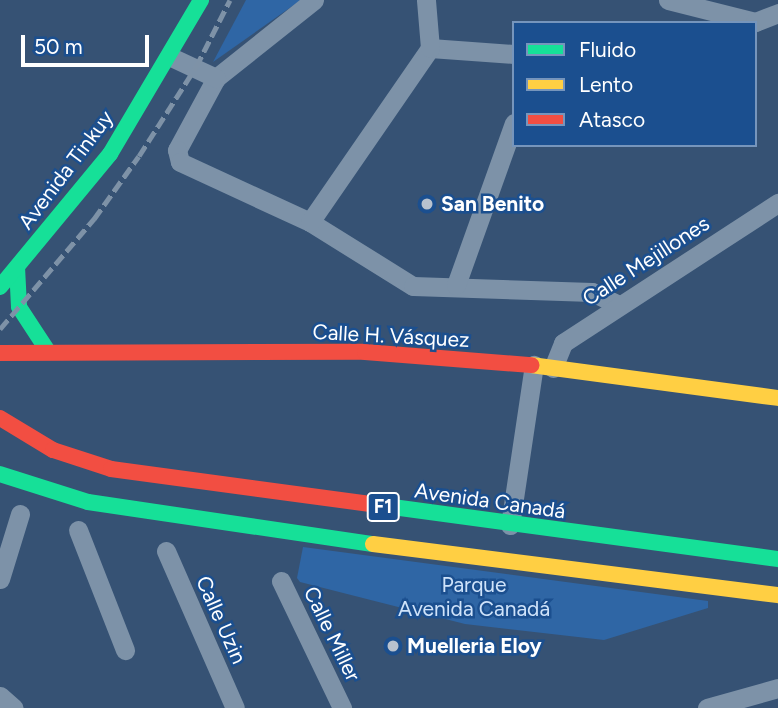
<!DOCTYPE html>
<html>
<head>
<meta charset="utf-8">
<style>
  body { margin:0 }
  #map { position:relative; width:778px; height:708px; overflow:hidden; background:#365274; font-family:Figtree,sans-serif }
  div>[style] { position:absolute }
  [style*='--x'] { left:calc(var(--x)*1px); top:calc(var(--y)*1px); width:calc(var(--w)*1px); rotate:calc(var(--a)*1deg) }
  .green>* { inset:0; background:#2f66a5 }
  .street>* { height:19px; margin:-9.5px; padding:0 9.5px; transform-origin:9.5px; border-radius:9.5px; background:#7d92a8 }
  .fast>* { height:16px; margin:-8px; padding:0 8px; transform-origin:8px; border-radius:8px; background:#16e098 }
  .slow>* { height:16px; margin:-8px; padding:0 8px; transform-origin:8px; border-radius:8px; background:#ffcf43 }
  .jam>* { height:16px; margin:-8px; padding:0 8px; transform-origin:8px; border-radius:8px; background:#f24e42 }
  .rail>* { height:5px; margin-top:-2.5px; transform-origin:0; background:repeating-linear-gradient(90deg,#7e92a7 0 12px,transparent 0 17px) }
  .dots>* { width:19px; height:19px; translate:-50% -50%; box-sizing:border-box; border:4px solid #1b4f8f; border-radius:50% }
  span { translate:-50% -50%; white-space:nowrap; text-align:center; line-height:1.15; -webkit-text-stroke:5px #1b4f8f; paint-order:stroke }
  .shield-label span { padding:2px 5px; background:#1b4f8f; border:2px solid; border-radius:5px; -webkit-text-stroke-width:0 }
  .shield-label { font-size:19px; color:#fff; font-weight:700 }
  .street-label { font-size:21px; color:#fff }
  .poi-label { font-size:21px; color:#fff; font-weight:700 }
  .left { translate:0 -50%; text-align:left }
  .park-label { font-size:21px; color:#cfe3fa }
  .legend { position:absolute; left:512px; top:21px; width:245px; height:126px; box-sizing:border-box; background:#1b4f8f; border:2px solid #7695bc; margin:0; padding:9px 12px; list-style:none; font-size:21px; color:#fff }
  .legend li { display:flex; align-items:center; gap:14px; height:35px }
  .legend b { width:35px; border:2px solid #7695bc }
  .scale { position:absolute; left:21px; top:35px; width:128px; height:32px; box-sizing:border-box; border:4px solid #fff; border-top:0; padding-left:9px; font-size:21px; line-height:24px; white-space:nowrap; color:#fff; -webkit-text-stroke:5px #1b4f8f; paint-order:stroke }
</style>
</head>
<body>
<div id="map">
  <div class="green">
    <div style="clip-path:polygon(246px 0,301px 0,213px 62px)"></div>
    <div style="clip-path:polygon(303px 547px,708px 601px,708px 608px,604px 640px,465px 624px,300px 582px,297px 578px)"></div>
  </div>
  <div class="street">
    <div style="--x:314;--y:0;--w:125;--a:141.5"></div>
    <div style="--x:216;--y:78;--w:82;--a:118.4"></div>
    <div style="--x:177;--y:150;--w:12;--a:76"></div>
    <div style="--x:180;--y:162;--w:143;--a:24.8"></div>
    <div style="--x:310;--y:222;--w:121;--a:31.9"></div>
    <div style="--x:413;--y:286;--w:179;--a:1.9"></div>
    <div style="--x:592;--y:292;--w:30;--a:26"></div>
    <div style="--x:668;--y:0;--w:90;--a:14.2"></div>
    <div style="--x:755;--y:22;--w:25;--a:-21"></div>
    <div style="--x:430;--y:48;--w:84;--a:4.1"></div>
    <div style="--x:171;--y:57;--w:50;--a:25"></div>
    <div style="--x:310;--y:222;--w:211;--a:-55.4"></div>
    <div style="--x:430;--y:48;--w:48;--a:-94.8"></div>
    <div style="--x:456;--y:285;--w:172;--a:-70.3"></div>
    <div style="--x:553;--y:368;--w:27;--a:-68"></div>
    <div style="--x:563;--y:343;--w:257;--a:-33.1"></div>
    <div style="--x:510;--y:525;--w:162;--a:-81.5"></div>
    <div style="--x:78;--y:530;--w:129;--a:68.6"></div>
    <div style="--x:166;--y:551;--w:171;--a:66.3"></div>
    <div style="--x:0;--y:579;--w:68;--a:-72.9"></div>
    <div style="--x:281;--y:581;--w:141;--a:64.3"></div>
    <div style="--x:0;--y:696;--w:18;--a:41"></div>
    <div style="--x:707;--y:708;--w:74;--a:-15.7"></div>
  </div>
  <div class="fast">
    <div style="--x:17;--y:267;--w:40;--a:87.1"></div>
    <div style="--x:19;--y:307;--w:51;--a:56.9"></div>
    <div style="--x:0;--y:287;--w:173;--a:-50.4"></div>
    <div style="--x:110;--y:154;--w:179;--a:-59.4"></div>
    <div style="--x:0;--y:474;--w:92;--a:17.7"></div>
    <div style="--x:88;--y:502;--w:288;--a:8.4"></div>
    <div style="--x:378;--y:505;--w:404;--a:7.7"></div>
  </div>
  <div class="slow">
    <div style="--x:531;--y:365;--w:249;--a:7.6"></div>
    <div style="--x:373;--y:544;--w:408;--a:7.2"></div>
  </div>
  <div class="jam">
    <div style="--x:0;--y:353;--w:365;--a:-0.2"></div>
    <div style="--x:365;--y:352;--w:167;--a:4.5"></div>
    <div style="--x:0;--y:418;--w:62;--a:31.1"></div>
    <div style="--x:53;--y:450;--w:61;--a:18.1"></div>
    <div style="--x:111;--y:469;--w:269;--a:7.7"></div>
  </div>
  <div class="rail">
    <div style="--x:0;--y:329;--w:145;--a:-49.5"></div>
    <div style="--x:94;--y:219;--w:77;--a:-54.5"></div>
    <div style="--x:139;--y:156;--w:106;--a:-57.4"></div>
    <div style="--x:196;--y:67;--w:75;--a:-63.1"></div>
  </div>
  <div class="dots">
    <div style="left:427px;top:204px;background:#b9c2ce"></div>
    <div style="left:393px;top:646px;background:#b9c2ce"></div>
  </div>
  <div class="shield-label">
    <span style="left:383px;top:507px">F1</span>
  </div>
  <div class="street-label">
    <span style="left:66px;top:170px;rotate:-53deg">Avenida Tinkuy</span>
    <span style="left:646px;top:261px;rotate:-33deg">Calle Mejillones</span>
    <span style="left:391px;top:336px;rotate:3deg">Calle H. Vásquez</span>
    <span style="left:490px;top:501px;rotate:8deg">Avenida Canadá</span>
    <span style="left:221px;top:620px;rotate:66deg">Calle Uzin</span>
    <span style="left:332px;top:634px;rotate:64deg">Calle Miller</span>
  </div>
  <div class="poi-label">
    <span class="left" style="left:441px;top:204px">San Benito</span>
    <span class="left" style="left:407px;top:646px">Muelleria Eloy</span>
  </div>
  <div class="park-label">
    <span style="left:474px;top:597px">Parque<br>Avenida Canadá</span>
  </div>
  <ul class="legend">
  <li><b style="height:9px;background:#16e098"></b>Fluido</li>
  <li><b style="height:9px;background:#ffcf43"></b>Lento</li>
  <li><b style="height:9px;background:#f24e42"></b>Atasco</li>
  </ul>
  <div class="scale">50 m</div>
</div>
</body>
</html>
